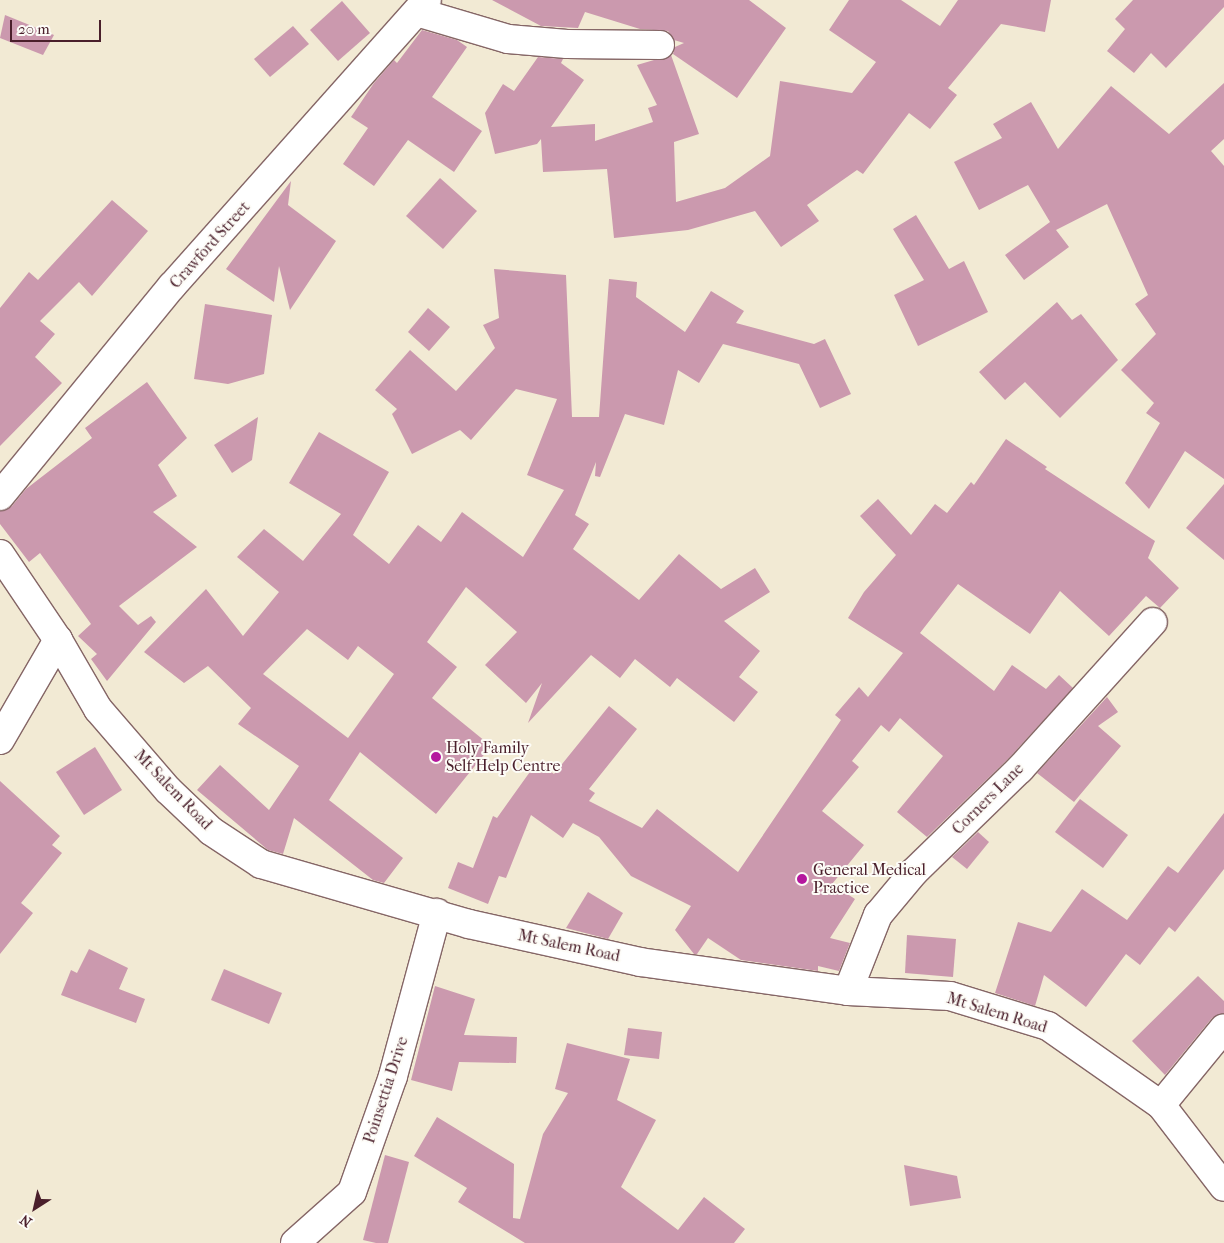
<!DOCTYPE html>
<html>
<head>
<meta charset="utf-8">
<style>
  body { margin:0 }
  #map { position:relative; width:1224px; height:1243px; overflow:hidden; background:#f2ead4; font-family:"IM FELL French Canon",serif }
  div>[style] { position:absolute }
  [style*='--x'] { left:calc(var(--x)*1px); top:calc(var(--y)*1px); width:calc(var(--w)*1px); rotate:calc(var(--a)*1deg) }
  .building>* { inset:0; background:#cb99ae }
  .roads { filter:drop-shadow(1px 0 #856666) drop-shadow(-1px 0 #856666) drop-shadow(0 1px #856666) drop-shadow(0 -1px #856666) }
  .minor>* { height:28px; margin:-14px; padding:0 14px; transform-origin:14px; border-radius:14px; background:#fff }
  .dots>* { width:14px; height:14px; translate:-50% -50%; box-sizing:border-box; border:2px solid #fdfcf7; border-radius:50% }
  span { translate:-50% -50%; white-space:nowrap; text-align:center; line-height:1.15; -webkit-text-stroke:4px #fdfcf7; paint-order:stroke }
  .street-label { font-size:16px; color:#4a1f2b }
  .poi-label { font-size:16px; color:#4a1f2b }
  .left { translate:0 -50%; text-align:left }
  .north { position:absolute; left:10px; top:1183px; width:50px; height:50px; -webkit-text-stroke:4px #fdfcf7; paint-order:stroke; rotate:215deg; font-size:14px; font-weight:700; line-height:20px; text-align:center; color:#4a1f2b }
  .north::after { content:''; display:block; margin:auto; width:18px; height:22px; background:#4a1f2b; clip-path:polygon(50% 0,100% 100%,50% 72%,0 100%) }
  .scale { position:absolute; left:10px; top:20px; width:91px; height:22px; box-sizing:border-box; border:2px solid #4a1f2b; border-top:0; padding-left:6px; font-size:15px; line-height:18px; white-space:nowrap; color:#4a1f2b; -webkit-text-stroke:4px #fdfcf7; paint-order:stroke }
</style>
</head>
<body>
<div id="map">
  <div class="building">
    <div style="clip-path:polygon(492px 0,749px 0,786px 28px,737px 98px,673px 54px,675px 47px,684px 43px,674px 40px,668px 31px,640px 29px,585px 12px,578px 28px,541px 26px)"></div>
    <div style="clip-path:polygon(849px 0,901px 0,940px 26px,958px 0,1051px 0,1045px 32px,1001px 24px,948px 88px,957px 95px,930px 129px,909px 113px,863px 174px,857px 170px,807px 205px,819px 221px,781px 247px,755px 211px,688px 230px,614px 238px,607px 169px,543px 172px,541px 139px,537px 144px,495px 154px,485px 113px,503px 84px,514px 91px,538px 57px,563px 59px,561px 63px,584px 80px,551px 127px,595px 124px,595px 141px,653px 122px,648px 108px,657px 105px,637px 65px,671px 55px,699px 134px,674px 142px,676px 202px,725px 188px,770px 156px,780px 81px,852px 93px,876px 62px,829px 30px)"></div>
    <div style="clip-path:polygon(1133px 0,1224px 0,1224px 7px,1166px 68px,1151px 53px,1134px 73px,1107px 51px,1125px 29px,1115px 19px)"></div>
    <div style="clip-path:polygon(342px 1px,370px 33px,338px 61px,310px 30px)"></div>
    <div style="clip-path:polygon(5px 15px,54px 35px,43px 55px,0 38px)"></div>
    <div style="clip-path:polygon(293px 26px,309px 44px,270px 77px,254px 59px)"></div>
    <div style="clip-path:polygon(422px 30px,457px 40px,467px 47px,432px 97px,482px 131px,454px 172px,408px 140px,374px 186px,343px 164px,368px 128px,351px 117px,374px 83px,394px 60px,397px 63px)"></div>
    <div style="clip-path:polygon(1224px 83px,1224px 139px,1211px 151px,1224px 166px,1224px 479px,1185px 451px,1149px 509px,1125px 483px,1160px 423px,1146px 413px,1154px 403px,1121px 370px,1156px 334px,1135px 304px,1148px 295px,1107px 204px,1056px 230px,1069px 247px,1024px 280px,1005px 255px,1050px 222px,1028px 185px,979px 210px,954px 162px,1002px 138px,993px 124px,1031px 102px,1058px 149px,1111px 86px,1169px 134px)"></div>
    <div style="clip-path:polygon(440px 178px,477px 211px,443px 249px,406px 216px)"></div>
    <div style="clip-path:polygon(291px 181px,288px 205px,336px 241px,290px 310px,279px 266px,274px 302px,226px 269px)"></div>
    <div style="clip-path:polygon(112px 200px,148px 231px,92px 296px,79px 282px,40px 321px,55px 334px,35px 357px,62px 383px,0 446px,0 308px,29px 272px,38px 280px)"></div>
    <div style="clip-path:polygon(916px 215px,949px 269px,964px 261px,988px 312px,918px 346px,894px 295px,924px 280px,893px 229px)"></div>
    <div style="clip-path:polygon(evenodd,494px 269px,566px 275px,572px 417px,599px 417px,609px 279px,637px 282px,636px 297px,685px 332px,711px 291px,744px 311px,736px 323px,814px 344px,825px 339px,851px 394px,820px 408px,799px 364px,723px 344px,699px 383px,678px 370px,664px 425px,625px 414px,600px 477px,595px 476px,596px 462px,575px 515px,589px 524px,573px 549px,639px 600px,679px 554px,721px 589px,755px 568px,770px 592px,724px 621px,760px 651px,739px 677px,758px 692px,734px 722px,677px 678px,670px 687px,635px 659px,620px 678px,591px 655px,528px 723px,542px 683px,526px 703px,485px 665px,517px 632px,466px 587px,427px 642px,457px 667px,432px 698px,491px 746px,436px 814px,360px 752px,329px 800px,403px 858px,384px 883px,373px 880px,294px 818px,283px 854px,268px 850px,197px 790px,220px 765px,269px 810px,299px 766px,238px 724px,251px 708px,208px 666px,184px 683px,144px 652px,206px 589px,243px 636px,279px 592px,237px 557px,264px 529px,303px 561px,341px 514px,289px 483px,319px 432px,389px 472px,353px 535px,389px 564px,418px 525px,441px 542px,462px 512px,523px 557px,564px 490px,527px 475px,557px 399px,516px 389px,471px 440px,460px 430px,412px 454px,392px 414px,397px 409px,375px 390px,410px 350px,456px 391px,495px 348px,483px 325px,499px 318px,494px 269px,307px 629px,348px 660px,358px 646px,394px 674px,348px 738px,263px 674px,307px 629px)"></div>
    <div style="clip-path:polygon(1057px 302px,1072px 320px,1081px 314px,1118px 360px,1060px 418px,1025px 382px,1005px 400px,979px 372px)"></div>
    <div style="clip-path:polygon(205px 304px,272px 315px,264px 374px,228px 384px,194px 379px)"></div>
    <div style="clip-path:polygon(428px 308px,450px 327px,429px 351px,408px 332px)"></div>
    <div style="clip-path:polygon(147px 382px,187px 438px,158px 465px,177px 496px,153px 512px,197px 547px,119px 606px,138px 625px,151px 616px,156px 622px,107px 681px,91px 659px,97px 654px,78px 636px,91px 624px,40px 553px,29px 562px,0 524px,0 511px,12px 506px,26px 489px,92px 438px,85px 428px)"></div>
    <div style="clip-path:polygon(258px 417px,252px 460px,232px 473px,214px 445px)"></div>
    <div style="clip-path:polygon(1006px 439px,1047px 467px,1045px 469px,1155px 541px,1148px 558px,1179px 588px,1160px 608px,1146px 596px,1109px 636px,1060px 591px,1030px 634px,958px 584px,920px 633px,994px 691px,1012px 665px,1046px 689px,1059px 675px,1073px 688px,1009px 758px,927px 837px,897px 812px,943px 756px,900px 718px,889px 732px,881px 725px,852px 761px,859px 767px,822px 811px,864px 845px,832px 884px,855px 899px,830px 938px,850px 943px,839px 971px,818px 966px,818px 971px,741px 960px,708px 938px,697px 954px,694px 954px,675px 930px,691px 906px,631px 876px,599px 837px,573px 823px,563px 838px,531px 815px,506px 878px,499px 876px,488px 904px,448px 888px,458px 862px,473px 868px,493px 816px,497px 818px,537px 762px,554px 774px,609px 706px,637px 729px,589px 789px,595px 793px,589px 801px,642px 828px,657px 809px,738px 872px,841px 720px,835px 715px,859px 687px,868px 697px,903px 653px,848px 618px,864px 592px,896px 555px,860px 516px,878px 499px,911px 535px,935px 504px,947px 513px,971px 482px,974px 485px)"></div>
    <div style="clip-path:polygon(1224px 484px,1224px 560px,1186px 528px)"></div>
    <div style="clip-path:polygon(1107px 697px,1118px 712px,1098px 726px,1121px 746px,1074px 802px,1037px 773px)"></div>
    <div style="clip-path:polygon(95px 747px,122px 790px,84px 815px,56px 772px)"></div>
    <div style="clip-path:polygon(0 781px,60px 836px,52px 845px,62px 853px,21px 903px,33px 913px,0 954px)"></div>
    <div style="clip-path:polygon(1080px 799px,1128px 835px,1103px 868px,1055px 832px)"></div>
    <div style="clip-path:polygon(1224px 813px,1224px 869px,1175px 932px,1169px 927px,1140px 965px,1126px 954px,1086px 1007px,1044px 975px,1035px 1006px,995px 993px,1018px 922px,1051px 932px,1082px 889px,1127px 920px,1168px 866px,1178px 873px)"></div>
    <div style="clip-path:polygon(978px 832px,989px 842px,967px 869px,952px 857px)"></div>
    <div style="clip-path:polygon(588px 892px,623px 913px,608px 939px,566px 928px)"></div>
    <div style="clip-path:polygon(907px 935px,956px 939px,953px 977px,905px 973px)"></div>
    <div style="clip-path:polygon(89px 949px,128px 968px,119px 989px,145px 999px,136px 1023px,61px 995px,71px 970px,77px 973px)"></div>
    <div style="clip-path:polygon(224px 969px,282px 993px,269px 1024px,211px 1000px)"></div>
    <div style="clip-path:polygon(1198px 976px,1224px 1001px,1224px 1013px,1212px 1018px,1165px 1075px,1132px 1041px)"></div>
    <div style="clip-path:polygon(435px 986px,475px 999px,464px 1035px,517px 1037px,516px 1063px,459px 1062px,452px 1091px,411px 1080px)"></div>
    <div style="clip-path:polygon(628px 1028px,662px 1032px,659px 1059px,624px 1055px)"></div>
    <div style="clip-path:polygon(567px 1043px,630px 1059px,617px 1100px,656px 1120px,621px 1187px,678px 1230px,704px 1197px,745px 1229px,734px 1243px,525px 1243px,458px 1202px,467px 1188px,414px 1156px,437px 1117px,514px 1164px,513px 1218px,520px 1219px,543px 1134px,568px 1093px,555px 1089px)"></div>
    <div style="clip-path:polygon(385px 1155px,409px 1162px,388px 1243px,376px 1243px,363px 1240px)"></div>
    <div style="clip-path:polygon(904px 1165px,957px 1176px,961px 1198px,910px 1206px)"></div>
  </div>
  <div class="roads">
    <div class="minor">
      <div style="--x:417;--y:12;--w:95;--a:16.5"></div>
      <div style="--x:508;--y:39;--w:59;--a:4.8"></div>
      <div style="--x:567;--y:44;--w:93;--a:0.6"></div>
      <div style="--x:0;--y:496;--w:271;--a:-50.7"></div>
      <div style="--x:172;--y:286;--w:383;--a:-48.3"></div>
      <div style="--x:0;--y:554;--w:104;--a:56"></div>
      <div style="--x:58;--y:640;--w:80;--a:59.9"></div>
      <div style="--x:98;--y:709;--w:107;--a:49.2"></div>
      <div style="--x:168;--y:790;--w:59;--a:43.6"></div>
      <div style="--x:211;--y:831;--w:60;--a:33.4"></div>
      <div style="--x:261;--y:864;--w:216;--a:16.1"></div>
      <div style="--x:469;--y:924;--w:175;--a:12.5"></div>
      <div style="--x:640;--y:962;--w:210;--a:7.9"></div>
      <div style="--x:848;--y:991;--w:102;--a:2.8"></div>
      <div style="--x:950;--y:996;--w:102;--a:17"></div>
      <div style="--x:1048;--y:1026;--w:138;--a:35"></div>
      <div style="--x:1161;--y:1105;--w:103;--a:52.5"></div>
      <div style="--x:0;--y:740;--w:116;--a:-59.9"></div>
      <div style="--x:848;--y:991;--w:82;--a:-68.5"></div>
      <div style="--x:878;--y:915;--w:56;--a:-50.1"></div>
      <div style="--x:914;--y:872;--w:148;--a:-44.2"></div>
      <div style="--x:1020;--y:769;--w:198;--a:-47.9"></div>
      <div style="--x:1161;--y:1105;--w:99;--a:-50.7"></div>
      <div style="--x:295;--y:1243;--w:76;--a:-41.8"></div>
      <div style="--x:352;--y:1192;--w:123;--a:-70.5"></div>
      <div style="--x:393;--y:1076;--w:169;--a:-74.9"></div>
    </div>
  </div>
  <div class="dots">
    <div style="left:436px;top:757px;background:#b5179e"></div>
    <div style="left:802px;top:879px;background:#b5179e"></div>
  </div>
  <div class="street-label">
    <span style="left:210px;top:245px;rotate:-48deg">Crawford Street</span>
    <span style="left:173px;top:790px;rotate:46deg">Mt Salem Road</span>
    <span style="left:988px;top:799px;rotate:-45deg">Corners Lane</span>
    <span style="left:569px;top:946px;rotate:12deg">Mt Salem Road</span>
    <span style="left:997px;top:1013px;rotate:17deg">Mt Salem Road</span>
    <span style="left:386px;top:1090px;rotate:-72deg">Poinsettia Drive</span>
  </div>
  <div class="poi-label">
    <span class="left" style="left:446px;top:757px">Holy Family<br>Self Help Centre</span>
    <span class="left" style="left:813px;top:879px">General Medical<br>Practice</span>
  </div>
  <div class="north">N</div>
  <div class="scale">20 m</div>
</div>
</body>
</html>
